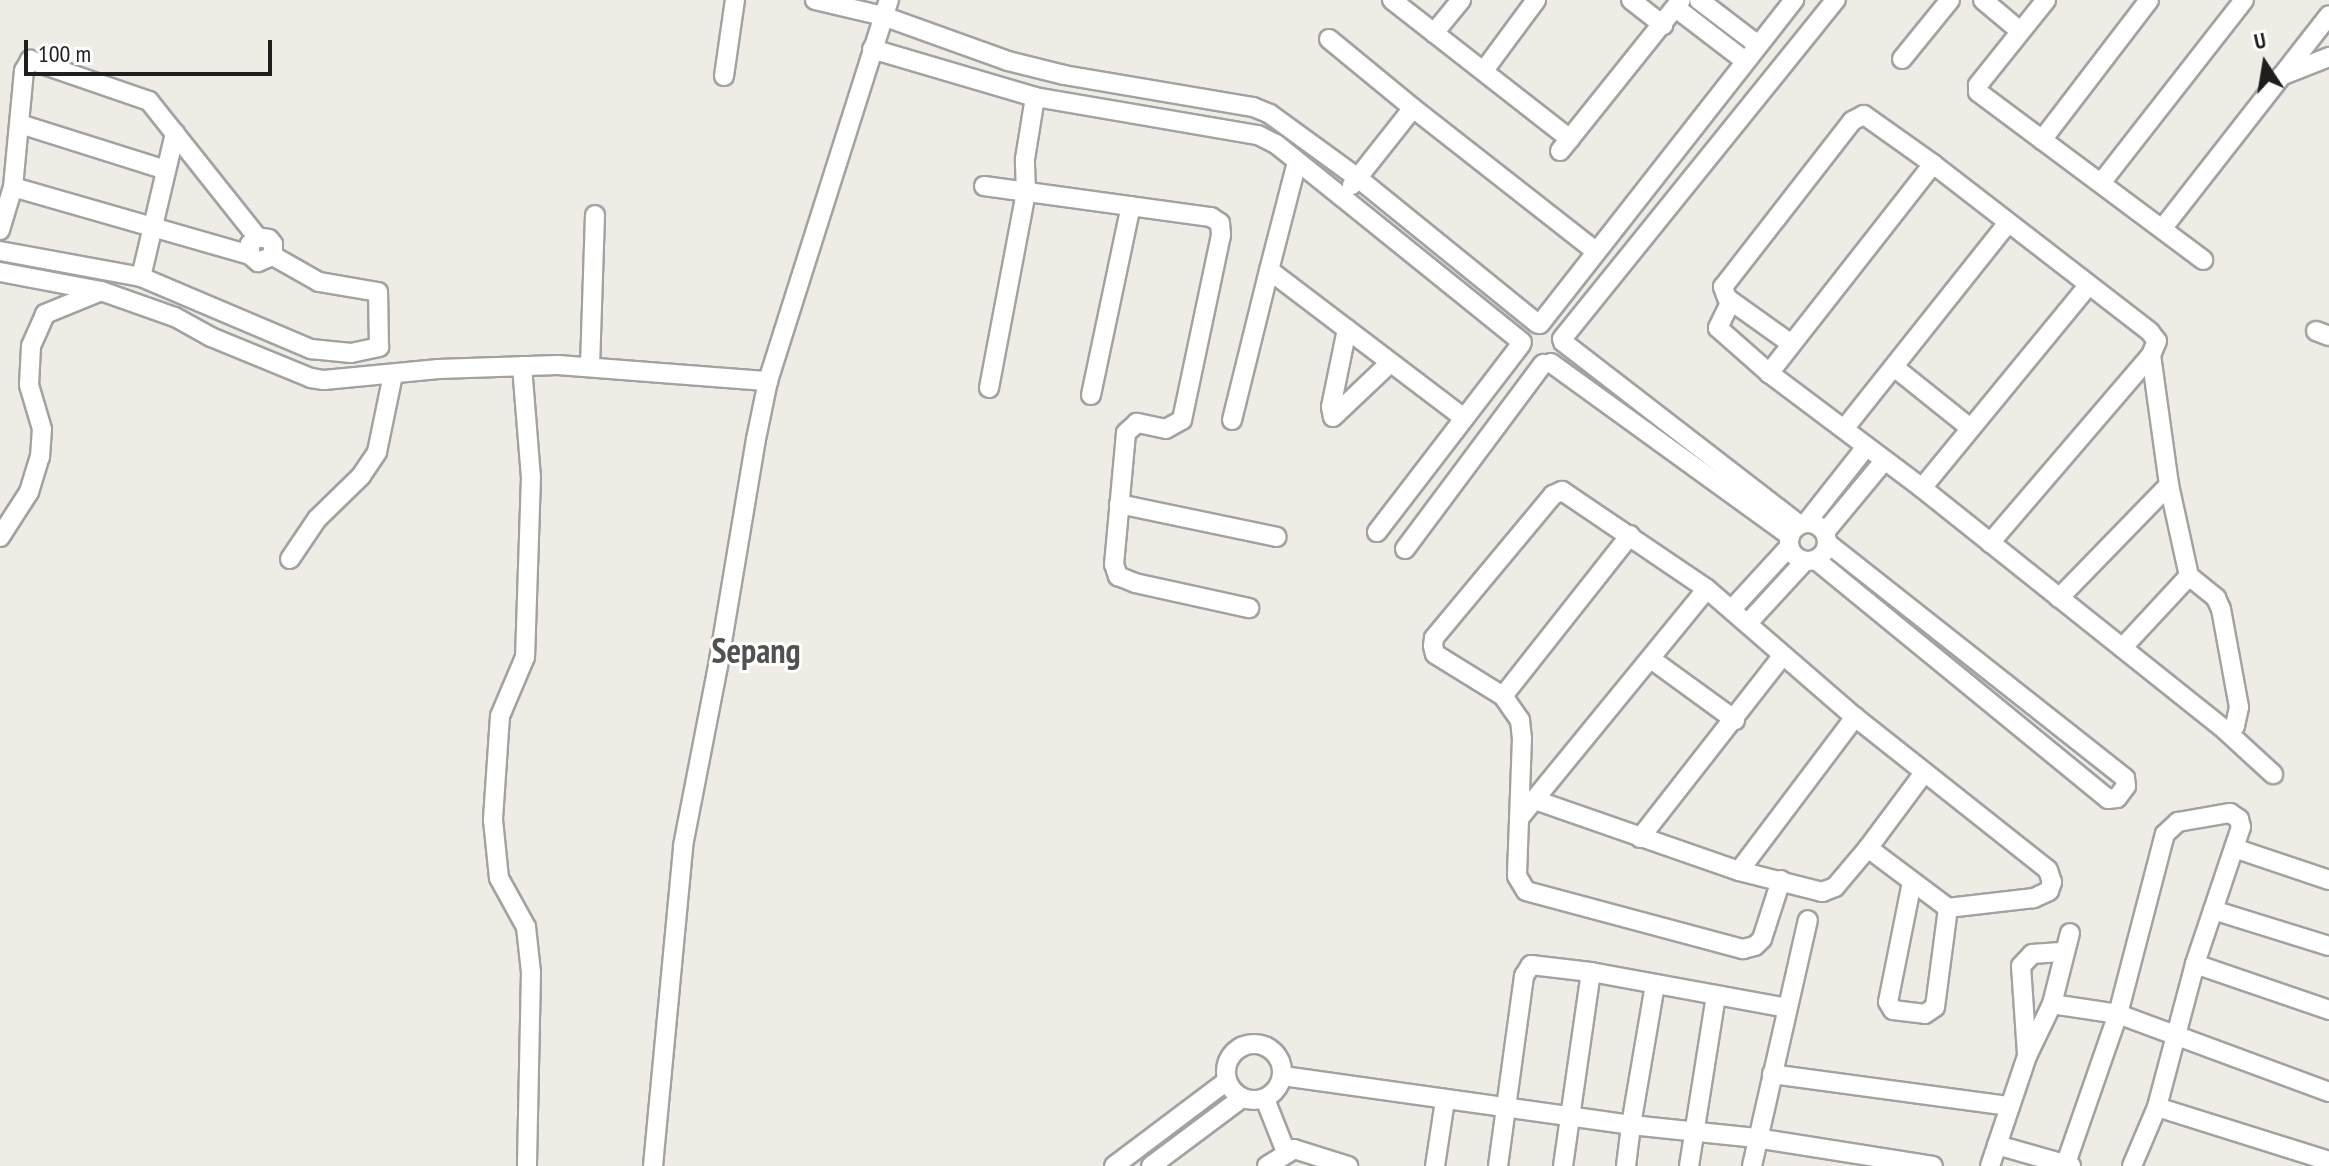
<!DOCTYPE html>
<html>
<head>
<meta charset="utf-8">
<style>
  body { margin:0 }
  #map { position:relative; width:2329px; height:1166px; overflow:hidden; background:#eeece5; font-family:"PT Sans Narrow",sans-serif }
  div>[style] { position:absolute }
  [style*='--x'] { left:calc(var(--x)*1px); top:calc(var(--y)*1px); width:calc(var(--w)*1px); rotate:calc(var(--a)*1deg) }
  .roads { filter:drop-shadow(2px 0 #a2a2a2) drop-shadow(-2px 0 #a2a2a2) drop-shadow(0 2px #a2a2a2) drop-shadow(0 -2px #a2a2a2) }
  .street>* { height:18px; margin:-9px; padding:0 9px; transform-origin:9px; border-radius:9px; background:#fff }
  .street>.ring { margin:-9px; padding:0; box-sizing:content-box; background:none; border:18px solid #fff; border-radius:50% }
  span { translate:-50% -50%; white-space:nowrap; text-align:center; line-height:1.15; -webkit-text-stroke:6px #fff; paint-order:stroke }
  .quarter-label { font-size:34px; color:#515151; font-weight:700 }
  .north { position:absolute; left:2225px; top:24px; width:80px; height:80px; -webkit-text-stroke:6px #fff; paint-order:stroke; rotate:348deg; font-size:22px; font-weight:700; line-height:32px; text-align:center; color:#1e1e1e }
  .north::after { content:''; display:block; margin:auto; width:28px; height:36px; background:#1e1e1e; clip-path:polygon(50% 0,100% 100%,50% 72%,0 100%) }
  .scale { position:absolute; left:24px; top:40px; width:248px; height:36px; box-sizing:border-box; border:4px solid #1e1e1e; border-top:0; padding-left:10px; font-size:24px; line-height:28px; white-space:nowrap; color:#1e1e1e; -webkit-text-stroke:6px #fff; paint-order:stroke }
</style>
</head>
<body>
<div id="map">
  <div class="roads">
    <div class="street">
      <div style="--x:815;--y:0;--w:70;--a:13.2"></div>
      <div style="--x:883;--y:16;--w:133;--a:19.8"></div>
      <div style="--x:1008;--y:61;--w:58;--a:14"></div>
      <div style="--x:1064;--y:75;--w:192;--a:9.6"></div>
      <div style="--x:1253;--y:107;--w:18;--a:22"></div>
      <div style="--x:1270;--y:114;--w:110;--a:36.1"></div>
      <div style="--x:1359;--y:179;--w:230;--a:39"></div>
      <div style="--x:1392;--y:0;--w:226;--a:38"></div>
      <div style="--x:1631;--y:0;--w:41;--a:38"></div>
      <div style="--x:1699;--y:0;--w:74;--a:37.3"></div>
      <div style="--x:1983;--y:0;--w:48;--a:40"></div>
      <div style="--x:2046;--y:0;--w:109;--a:128.7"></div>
      <div style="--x:1978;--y:85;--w:7;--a:90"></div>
      <div style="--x:1978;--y:92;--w:281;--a:36.7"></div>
      <div style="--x:1676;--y:8;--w:87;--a:37.5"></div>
      <div style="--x:1434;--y:33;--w:43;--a:-50.7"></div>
      <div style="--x:1329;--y:39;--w:109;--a:39.4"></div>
      <div style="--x:872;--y:49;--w:170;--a:16.4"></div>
      <div style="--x:1035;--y:97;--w:226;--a:9.7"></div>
      <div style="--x:1258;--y:135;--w:20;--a:27"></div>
      <div style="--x:1276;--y:144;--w:85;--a:38.8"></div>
      <div style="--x:1342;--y:197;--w:231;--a:38.9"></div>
      <div style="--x:1902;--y:59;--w:76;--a:-50.9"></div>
      <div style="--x:1485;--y:69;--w:86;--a:-53.5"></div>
      <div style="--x:724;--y:76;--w:77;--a:-81.8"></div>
      <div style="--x:2281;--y:76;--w:52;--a:-21.6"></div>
      <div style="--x:20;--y:124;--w:153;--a:17.5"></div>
      <div style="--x:2042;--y:140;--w:176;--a:-52.6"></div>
      <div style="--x:1560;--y:151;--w:193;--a:-51.3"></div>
      <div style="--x:1297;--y:162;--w:112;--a:104.5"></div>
      <div style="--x:1269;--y:270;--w:245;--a:37.2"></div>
      <div style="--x:1933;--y:164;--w:266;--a:128.1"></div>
      <div style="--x:1769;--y:373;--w:191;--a:36.9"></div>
      <div style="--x:1922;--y:488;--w:389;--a:38.6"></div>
      <div style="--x:2226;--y:731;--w:64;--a:42.5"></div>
      <div style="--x:2101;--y:183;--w:232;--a:-52"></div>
      <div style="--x:1352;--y:185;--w:98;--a:-51.6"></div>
      <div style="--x:1413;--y:108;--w:230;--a:38.1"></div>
      <div style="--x:984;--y:186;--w:229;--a:7.8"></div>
      <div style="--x:1211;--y:217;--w:11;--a:34"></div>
      <div style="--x:1220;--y:223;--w:12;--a:85"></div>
      <div style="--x:1221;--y:235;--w:189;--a:101.9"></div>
      <div style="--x:1182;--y:420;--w:18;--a:151"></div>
      <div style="--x:1166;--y:429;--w:30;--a:-168"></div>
      <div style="--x:1137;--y:423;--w:15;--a:138"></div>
      <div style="--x:1126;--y:433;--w:132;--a:95.2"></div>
      <div style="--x:1114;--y:564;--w:13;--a:72"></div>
      <div style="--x:1118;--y:576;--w:18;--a:22"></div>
      <div style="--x:1135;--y:583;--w:117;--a:12.4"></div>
      <div style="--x:13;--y:187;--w:247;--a:16"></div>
      <div style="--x:250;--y:255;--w:11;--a:41"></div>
      <div style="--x:258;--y:262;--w:16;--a:-22"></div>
      <div style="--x:273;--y:256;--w:12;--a:-90"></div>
      <div style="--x:273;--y:244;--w:6;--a:-129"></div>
      <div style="--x:269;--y:239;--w:12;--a:-171"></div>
      <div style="--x:257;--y:237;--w:10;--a:135"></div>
      <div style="--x:250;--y:244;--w:11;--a:90"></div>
      <div style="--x:2162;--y:229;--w:271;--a:-52"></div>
      <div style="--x:0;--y:230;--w:45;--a:-73.2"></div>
      <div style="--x:13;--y:187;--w:117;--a:-84.6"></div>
      <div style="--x:24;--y:71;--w:13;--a:-61"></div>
      <div style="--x:30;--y:60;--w:126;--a:19"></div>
      <div style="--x:149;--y:101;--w:174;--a:51.5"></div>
      <div style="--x:0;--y:251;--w:143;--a:10.4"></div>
      <div style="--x:141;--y:277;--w:185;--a:23"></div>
      <div style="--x:311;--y:349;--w:40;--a:5.7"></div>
      <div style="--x:351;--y:353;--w:29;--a:-12"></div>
      <div style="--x:379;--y:347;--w:55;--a:-91"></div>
      <div style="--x:378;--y:292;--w:60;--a:-170.4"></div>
      <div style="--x:319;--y:282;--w:53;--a:-150.5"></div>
      <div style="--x:0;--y:272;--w:103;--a:10.7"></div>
      <div style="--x:101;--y:291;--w:78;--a:19.4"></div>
      <div style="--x:175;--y:317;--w:41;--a:29.1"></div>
      <div style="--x:211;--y:337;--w:108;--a:22.3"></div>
      <div style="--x:311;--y:378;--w:13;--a:9"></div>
      <div style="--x:324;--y:380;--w:115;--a:-5.5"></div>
      <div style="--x:438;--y:369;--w:120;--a:-1.9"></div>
      <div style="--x:558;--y:365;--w:211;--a:4.4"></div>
      <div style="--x:141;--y:277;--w:148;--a:-76.7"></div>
      <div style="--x:1731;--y:301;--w:30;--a:116"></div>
      <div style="--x:1718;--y:328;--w:68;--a:41.4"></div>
      <div style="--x:1540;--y:324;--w:412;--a:-51.9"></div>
      <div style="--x:1347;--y:329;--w:80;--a:101.6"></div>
      <div style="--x:1331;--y:407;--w:10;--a:79"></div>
      <div style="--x:1333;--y:417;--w:79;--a:-43.5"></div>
      <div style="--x:2316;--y:331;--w:14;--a:21"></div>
      <div style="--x:1562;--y:339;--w:436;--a:-51.1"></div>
      <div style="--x:1563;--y:342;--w:299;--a:37.7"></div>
      <div style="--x:1790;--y:343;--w:77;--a:-144.5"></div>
      <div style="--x:1727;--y:298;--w:12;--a:-110"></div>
      <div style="--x:1723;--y:287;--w:210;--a:-52.1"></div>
      <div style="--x:1852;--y:121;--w:13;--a:-27"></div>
      <div style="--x:1864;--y:115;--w:85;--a:35.4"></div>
      <div style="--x:1933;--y:164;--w:274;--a:37.7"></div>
      <div style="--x:2150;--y:332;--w:11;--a:52"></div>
      <div style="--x:2157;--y:341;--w:15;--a:113"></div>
      <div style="--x:2151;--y:355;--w:131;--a:82.1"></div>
      <div style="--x:2169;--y:485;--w:93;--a:77.6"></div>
      <div style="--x:2189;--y:576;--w:98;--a:132.9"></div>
      <div style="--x:1551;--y:363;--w:295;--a:35.9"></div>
      <div style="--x:522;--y:366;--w:111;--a:85.4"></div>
      <div style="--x:531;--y:477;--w:180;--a:91.9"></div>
      <div style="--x:525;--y:657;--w:64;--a:113"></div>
      <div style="--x:500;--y:716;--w:104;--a:93.9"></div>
      <div style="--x:493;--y:820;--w:58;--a:84.1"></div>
      <div style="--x:499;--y:878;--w:56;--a:61.1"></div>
      <div style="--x:526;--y:927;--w:45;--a:83.7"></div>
      <div style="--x:531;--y:972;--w:194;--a:91.2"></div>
      <div style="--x:590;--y:366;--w:151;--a:-88.1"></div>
      <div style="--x:1894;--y:367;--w:96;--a:38.7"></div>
      <div style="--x:989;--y:388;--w:198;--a:-79.3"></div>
      <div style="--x:1026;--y:193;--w:34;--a:-92"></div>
      <div style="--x:1025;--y:159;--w:63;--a:-80.8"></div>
      <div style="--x:1091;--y:395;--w:193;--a:-78.1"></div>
      <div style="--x:1232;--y:420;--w:154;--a:-76.1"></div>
      <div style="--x:1844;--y:429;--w:263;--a:-51.5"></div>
      <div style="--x:1922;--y:488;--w:261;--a:-50.6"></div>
      <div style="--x:1119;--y:504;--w:161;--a:11.8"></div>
      <div style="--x:1806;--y:523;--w:97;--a:-51.7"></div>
      <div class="ring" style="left:1789px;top:523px;width:20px;height:20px"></div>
      <div style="--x:1377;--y:532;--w:237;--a:-52.5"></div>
      <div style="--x:1825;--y:532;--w:92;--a:-50.3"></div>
      <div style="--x:0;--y:537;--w:54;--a:-57.2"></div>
      <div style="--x:29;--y:492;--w:37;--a:-73"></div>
      <div style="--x:40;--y:457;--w:28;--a:-86"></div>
      <div style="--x:42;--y:429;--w:46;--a:-106.5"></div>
      <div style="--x:29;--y:385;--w:39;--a:-87"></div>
      <div style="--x:31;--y:346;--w:35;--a:-66"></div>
      <div style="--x:45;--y:314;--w:58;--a:-22.2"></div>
      <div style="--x:1990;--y:543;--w:248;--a:-49.4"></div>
      <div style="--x:1405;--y:549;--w:231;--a:-53.3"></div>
      <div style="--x:290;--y:559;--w:48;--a:-56"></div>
      <div style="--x:317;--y:519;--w:62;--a:-44.3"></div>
      <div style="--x:361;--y:476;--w:29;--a:-56"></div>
      <div style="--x:377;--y:452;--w:79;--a:-78.3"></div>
      <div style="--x:1816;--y:560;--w:377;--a:39.3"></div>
      <div style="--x:2108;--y:799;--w:9;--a:-6"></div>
      <div style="--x:2117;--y:798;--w:15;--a:-53"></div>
      <div style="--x:2126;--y:786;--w:8;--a:-97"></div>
      <div style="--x:2125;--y:778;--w:380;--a:-141.7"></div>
      <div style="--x:2189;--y:576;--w:35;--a:39"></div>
      <div style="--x:2216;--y:598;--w:12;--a:66"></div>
      <div style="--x:2221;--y:609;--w:100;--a:79.6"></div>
      <div style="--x:2239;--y:707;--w:19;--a:102"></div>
      <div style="--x:2235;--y:726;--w:10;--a:151"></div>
      <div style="--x:1707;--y:589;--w:175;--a:-145.9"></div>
      <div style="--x:1562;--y:491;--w:10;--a:156"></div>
      <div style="--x:1553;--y:495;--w:186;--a:129.8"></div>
      <div style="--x:1434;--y:638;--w:8;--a:97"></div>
      <div style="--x:1433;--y:646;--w:8;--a:76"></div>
      <div style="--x:1435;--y:654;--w:80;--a:31.7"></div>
      <div style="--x:1503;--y:696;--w:29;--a:55"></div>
      <div style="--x:1520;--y:720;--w:18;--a:84"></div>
      <div style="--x:1522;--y:738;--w:138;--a:92.1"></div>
      <div style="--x:1517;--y:876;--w:17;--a:59"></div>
      <div style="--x:1526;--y:891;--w:225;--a:15"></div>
      <div style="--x:1743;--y:949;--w:12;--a:-14"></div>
      <div style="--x:1755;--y:946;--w:10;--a:-45"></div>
      <div style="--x:1762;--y:939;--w:62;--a:-72.1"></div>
      <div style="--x:2059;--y:598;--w:158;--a:-45.8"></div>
      <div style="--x:1732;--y:609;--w:84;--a:-47.4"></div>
      <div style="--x:1748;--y:623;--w:84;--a:-47.4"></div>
      <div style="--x:1651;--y:659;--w:104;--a:36"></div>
      <div style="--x:1503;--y:696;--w:205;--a:-51.7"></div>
      <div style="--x:1535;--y:800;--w:216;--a:19.2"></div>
      <div style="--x:1739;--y:871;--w:86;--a:14.2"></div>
      <div style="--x:1822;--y:892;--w:14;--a:-21"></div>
      <div style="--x:1835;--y:887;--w:51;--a:-49.8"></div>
      <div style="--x:1521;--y:816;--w:293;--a:-50.7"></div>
      <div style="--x:1707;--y:589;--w:196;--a:40.9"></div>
      <div style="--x:1855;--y:717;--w:246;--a:38.4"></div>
      <div style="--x:2048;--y:870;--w:13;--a:72"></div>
      <div style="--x:2052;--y:882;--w:9;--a:108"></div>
      <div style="--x:2049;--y:891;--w:17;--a:155"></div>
      <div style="--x:2034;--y:898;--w:87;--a:173.4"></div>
      <div style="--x:1948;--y:908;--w:100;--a:-143.1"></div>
      <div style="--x:1868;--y:848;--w:94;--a:-53.3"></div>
      <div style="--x:1640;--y:838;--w:232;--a:-52"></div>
      <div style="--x:2234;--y:848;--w:100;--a:18.6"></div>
      <div style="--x:1739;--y:871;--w:193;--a:-53"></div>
      <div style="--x:1912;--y:882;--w:122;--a:101.3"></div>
      <div style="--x:1888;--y:1002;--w:9;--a:58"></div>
      <div style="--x:1893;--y:1010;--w:32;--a:7"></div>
      <div style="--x:1925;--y:1014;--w:12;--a:-35"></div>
      <div style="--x:1935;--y:1007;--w:100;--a:-82.5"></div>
      <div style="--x:2213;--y:910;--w:121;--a:17.2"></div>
      <div style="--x:2195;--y:964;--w:142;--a:18.9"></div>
      <div style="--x:2052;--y:1004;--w:67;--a:8.6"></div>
      <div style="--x:2118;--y:1014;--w:225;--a:20.3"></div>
      <div class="ring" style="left:1226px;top:1044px;width:38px;height:38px"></div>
      <div style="--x:2027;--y:1054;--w:88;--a:-93.9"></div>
      <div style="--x:2021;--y:966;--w:16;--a:-47"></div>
      <div style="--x:2032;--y:954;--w:32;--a:-4"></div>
      <div style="--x:1772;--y:1074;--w:240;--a:7.7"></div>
      <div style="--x:1283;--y:1076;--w:351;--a:8"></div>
      <div style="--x:1631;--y:1125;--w:143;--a:-80.3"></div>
      <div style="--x:1265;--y:1099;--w:57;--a:68.4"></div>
      <div style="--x:2157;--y:1107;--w:180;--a:17.4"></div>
      <div style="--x:1997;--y:1145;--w:77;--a:15.8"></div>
      <div style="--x:653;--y:1166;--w:321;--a:-84.6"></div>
      <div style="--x:683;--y:846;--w:183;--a:-79"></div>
      <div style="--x:718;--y:666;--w:230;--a:-80.5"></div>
      <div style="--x:756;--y:439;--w:59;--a:-78.3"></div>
      <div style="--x:768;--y:381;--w:400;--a:-72.4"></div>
      <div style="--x:1114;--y:1166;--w:141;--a:-37"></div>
      <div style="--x:1151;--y:1166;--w:114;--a:-36.8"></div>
      <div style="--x:1267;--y:1166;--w:32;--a:-32"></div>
      <div style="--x:1294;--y:1149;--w:57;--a:17.5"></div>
      <div style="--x:1435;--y:1166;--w:66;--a:-81.3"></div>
      <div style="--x:1498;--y:1166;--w:192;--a:-82.2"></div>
      <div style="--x:1524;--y:976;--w:13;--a:-58"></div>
      <div style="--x:1531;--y:965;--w:60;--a:6.7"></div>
      <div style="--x:1591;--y:972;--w:199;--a:10.4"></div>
      <div style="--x:1563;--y:1166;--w:196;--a:-81.8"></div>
      <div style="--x:1626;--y:1166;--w:41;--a:-83"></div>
      <div style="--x:1631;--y:1125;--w:126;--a:5.9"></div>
      <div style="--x:1756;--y:1138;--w:179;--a:9"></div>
      <div style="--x:1689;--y:1166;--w:173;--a:-81"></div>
      <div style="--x:1752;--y:1166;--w:252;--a:-77.2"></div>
      <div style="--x:1990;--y:1166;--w:116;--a:-71.4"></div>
      <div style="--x:2027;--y:1056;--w:58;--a:-64.3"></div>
      <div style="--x:2052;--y:1004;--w:73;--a:-75.8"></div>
      <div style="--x:2065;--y:1166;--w:161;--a:-70.8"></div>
      <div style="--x:2118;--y:1014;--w:186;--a:-75.4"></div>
      <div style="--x:2165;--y:834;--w:18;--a:-43"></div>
      <div style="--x:2178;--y:822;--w:53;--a:-9.8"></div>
      <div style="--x:2230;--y:813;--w:11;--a:34"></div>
      <div style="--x:2239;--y:819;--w:8;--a:76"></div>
      <div style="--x:2241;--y:827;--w:145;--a:108.6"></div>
      <div style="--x:2195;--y:964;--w:148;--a:104.9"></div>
      <div style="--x:2157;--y:1107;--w:64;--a:113"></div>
    </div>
  </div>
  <div class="quarter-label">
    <span style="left:756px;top:651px">Sepang</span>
  </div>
  <div class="north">U</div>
  <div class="scale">100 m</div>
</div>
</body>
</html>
